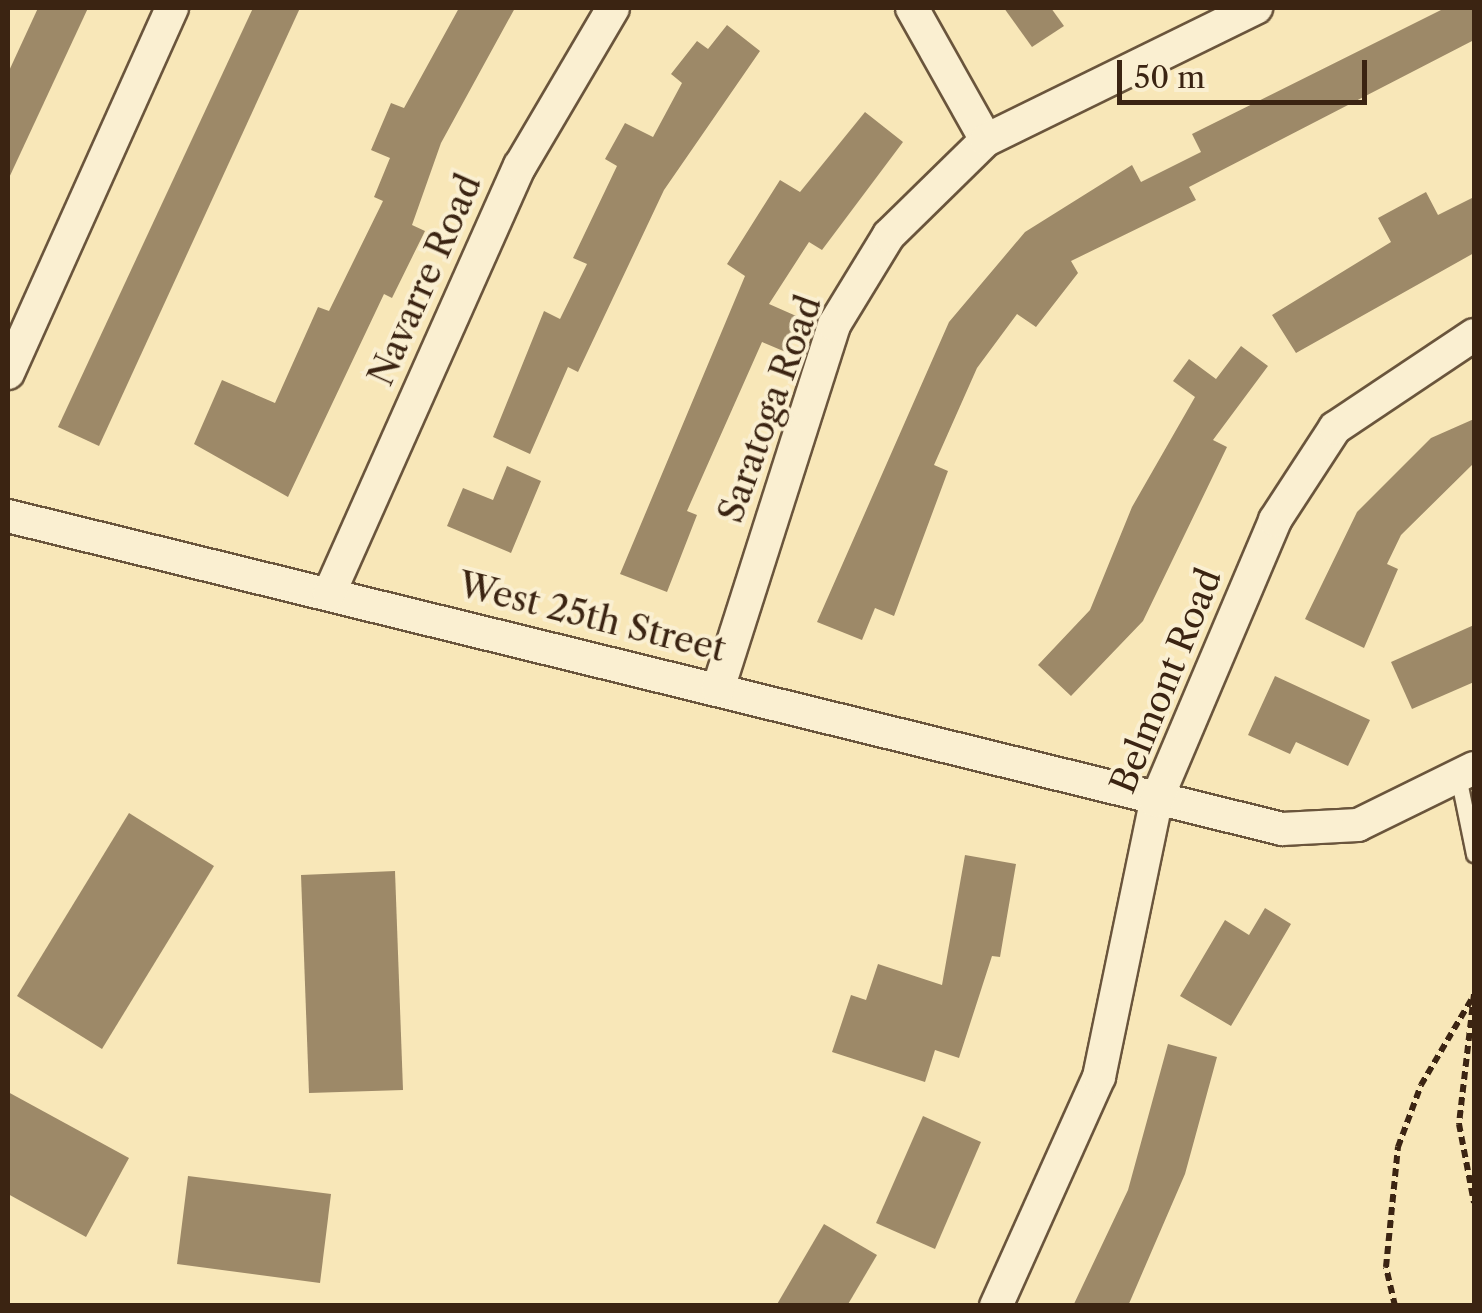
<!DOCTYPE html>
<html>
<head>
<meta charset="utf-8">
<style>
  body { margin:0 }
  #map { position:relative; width:1482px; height:1313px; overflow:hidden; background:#f8e7b8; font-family:"Libre Caslon Text",serif }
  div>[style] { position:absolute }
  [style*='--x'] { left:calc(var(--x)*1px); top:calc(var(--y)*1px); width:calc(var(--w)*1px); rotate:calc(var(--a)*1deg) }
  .building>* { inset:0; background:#9d8968 }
  .path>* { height:6px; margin-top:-3px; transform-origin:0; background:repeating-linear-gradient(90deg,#3b2412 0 8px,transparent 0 13px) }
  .roads { filter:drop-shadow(2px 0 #6a553c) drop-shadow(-2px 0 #6a553c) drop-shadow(0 2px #6a553c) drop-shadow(0 -2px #6a553c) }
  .lane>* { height:15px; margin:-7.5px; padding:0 7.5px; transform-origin:7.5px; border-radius:7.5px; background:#faefd1 }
  .street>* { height:32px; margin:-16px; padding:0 16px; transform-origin:16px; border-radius:16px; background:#faefd1 }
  span { translate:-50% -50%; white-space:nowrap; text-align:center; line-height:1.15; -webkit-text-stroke:8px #faefd1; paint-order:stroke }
  .street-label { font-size:35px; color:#3b2412 }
  .frame { position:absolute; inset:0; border:10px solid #3b2412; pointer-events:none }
  .scale { position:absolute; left:1117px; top:60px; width:250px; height:45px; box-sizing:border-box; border:5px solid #3b2412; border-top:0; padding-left:12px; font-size:30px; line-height:35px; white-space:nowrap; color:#3b2412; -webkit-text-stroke:8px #faefd1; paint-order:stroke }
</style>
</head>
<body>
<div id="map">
  <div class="building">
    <div style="clip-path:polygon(38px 8px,88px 8px,8px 180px,8px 73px)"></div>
    <div style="clip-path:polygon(253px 8px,300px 8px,99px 446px,58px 427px)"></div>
    <div style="clip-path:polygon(459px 8px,515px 8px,441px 143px,412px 225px,425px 231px,392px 298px,384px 294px,288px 497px,194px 444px,222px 380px,275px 403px,318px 307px,329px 311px,383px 201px,374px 197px,390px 158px,371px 150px,391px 103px,404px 108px)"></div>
    <div style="clip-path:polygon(1004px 8px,1051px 8px,1064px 26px,1032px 47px)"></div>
    <div style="clip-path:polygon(1445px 8px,1474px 8px,1474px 40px,1189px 187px,1196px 200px,1071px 261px,1078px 273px,1036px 327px,1017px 314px,977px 368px,934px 465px,948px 471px,894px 616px,875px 608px,862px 640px,817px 622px,949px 322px,1025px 232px,1132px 165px,1141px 182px,1201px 152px,1192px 134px)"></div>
    <div style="clip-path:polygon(727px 25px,760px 51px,664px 190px,578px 372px,568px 367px,530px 454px,493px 437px,544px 311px,560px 319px,587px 264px,573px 258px,617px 166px,605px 159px,625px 123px,653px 137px,682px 83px,671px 74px,697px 41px,708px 49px)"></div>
    <div style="clip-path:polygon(865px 112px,903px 142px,822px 250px,809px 242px,769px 304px,803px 319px,788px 353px,762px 342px,687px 511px,697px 515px,667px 592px,620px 574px,745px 276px,727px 264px,780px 180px,800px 192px)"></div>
    <div style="clip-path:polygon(1426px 192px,1438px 215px,1474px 197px,1474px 253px,1296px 353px,1272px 315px,1391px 242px,1378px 218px)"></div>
    <div style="clip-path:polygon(1241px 346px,1268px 366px,1213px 440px,1227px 447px,1143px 621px,1071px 696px,1038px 665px,1090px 610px,1132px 507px,1195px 397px,1173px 381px,1189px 359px,1216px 379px)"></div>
    <div style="clip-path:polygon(1474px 419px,1474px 463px,1401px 535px,1387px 564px,1398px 569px,1364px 648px,1305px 619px,1357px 512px,1431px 438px)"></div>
    <div style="clip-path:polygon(507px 466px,541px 481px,511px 553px,447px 526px,463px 488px,493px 500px)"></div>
    <div style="clip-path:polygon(1474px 625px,1474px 682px,1412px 709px,1391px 662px)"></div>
    <div style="clip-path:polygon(1275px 676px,1370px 720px,1348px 766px,1296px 742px,1290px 754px,1248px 735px)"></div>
    <div style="clip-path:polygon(129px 813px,214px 866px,102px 1049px,17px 996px)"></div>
    <div style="clip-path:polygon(965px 855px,1016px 864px,1000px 957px,992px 956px,959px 1058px,935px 1050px,925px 1082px,832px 1052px,851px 995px,866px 1000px,878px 964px,942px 985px)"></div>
    <div style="clip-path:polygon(395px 871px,403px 1090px,309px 1093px,301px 875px)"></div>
    <div style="clip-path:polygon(1265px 908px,1291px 924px,1231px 1026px,1180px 996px,1225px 920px,1249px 935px)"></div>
    <div style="clip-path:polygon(1168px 1044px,1217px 1057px,1185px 1174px,1128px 1306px,1073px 1306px,1128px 1190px)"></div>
    <div style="clip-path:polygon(8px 1092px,129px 1158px,86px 1237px,8px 1194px)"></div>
    <div style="clip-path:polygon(923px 1116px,981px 1142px,935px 1249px,876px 1223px)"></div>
    <div style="clip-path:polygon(188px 1176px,331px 1194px,320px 1283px,177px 1264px)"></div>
    <div style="clip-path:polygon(824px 1224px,877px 1255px,847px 1306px,776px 1306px)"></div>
  </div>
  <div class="path">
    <div style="--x:1474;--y:994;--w:131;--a:96.6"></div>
    <div style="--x:1459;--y:1124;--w:80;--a:79.2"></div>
    <div style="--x:1395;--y:1306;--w:40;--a:-103"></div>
    <div style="--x:1386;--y:1267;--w:121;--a:-84.3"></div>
    <div style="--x:1398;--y:1147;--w:66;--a:-69.6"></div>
    <div style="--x:1421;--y:1085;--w:99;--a:-59.5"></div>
  </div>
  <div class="roads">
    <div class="lane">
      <div style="--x:1458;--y:776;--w:80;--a:78.4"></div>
    </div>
    <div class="street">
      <div style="--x:912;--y:8;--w:151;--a:60.7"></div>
      <div style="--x:8;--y:373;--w:400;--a:-65.8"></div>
      <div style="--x:8;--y:516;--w:1312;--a:13.8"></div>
      <div style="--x:1282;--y:829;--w:76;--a:-3"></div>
      <div style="--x:1358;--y:825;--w:129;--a:-26.2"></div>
      <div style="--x:329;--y:594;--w:469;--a:-66"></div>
      <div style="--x:520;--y:166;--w:183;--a:-59.5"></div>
      <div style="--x:718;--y:689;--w:382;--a:-72.3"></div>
      <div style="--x:834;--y:325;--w:105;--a:-58.6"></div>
      <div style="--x:889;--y:235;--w:136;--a:-44.4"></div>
      <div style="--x:986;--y:140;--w:301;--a:-26.1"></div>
      <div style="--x:996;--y:1306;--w:251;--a:-65.8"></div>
      <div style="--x:1099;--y:1077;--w:282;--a:-78.3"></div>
      <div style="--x:1156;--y:801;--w:305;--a:-67"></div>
      <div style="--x:1275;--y:520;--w:110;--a:-56.9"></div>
      <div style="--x:1335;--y:428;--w:167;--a:-33.8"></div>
    </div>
  </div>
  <div class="street-label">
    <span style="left:425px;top:280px;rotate:-66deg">Navarre Road</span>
    <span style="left:770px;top:409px;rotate:-70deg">Saratoga Road</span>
    <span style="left:592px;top:617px;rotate:14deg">West 25th Street</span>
    <span style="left:1166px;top:681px;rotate:-68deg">Belmont Road</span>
  </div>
  <div class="frame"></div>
  <div class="scale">50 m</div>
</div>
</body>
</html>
